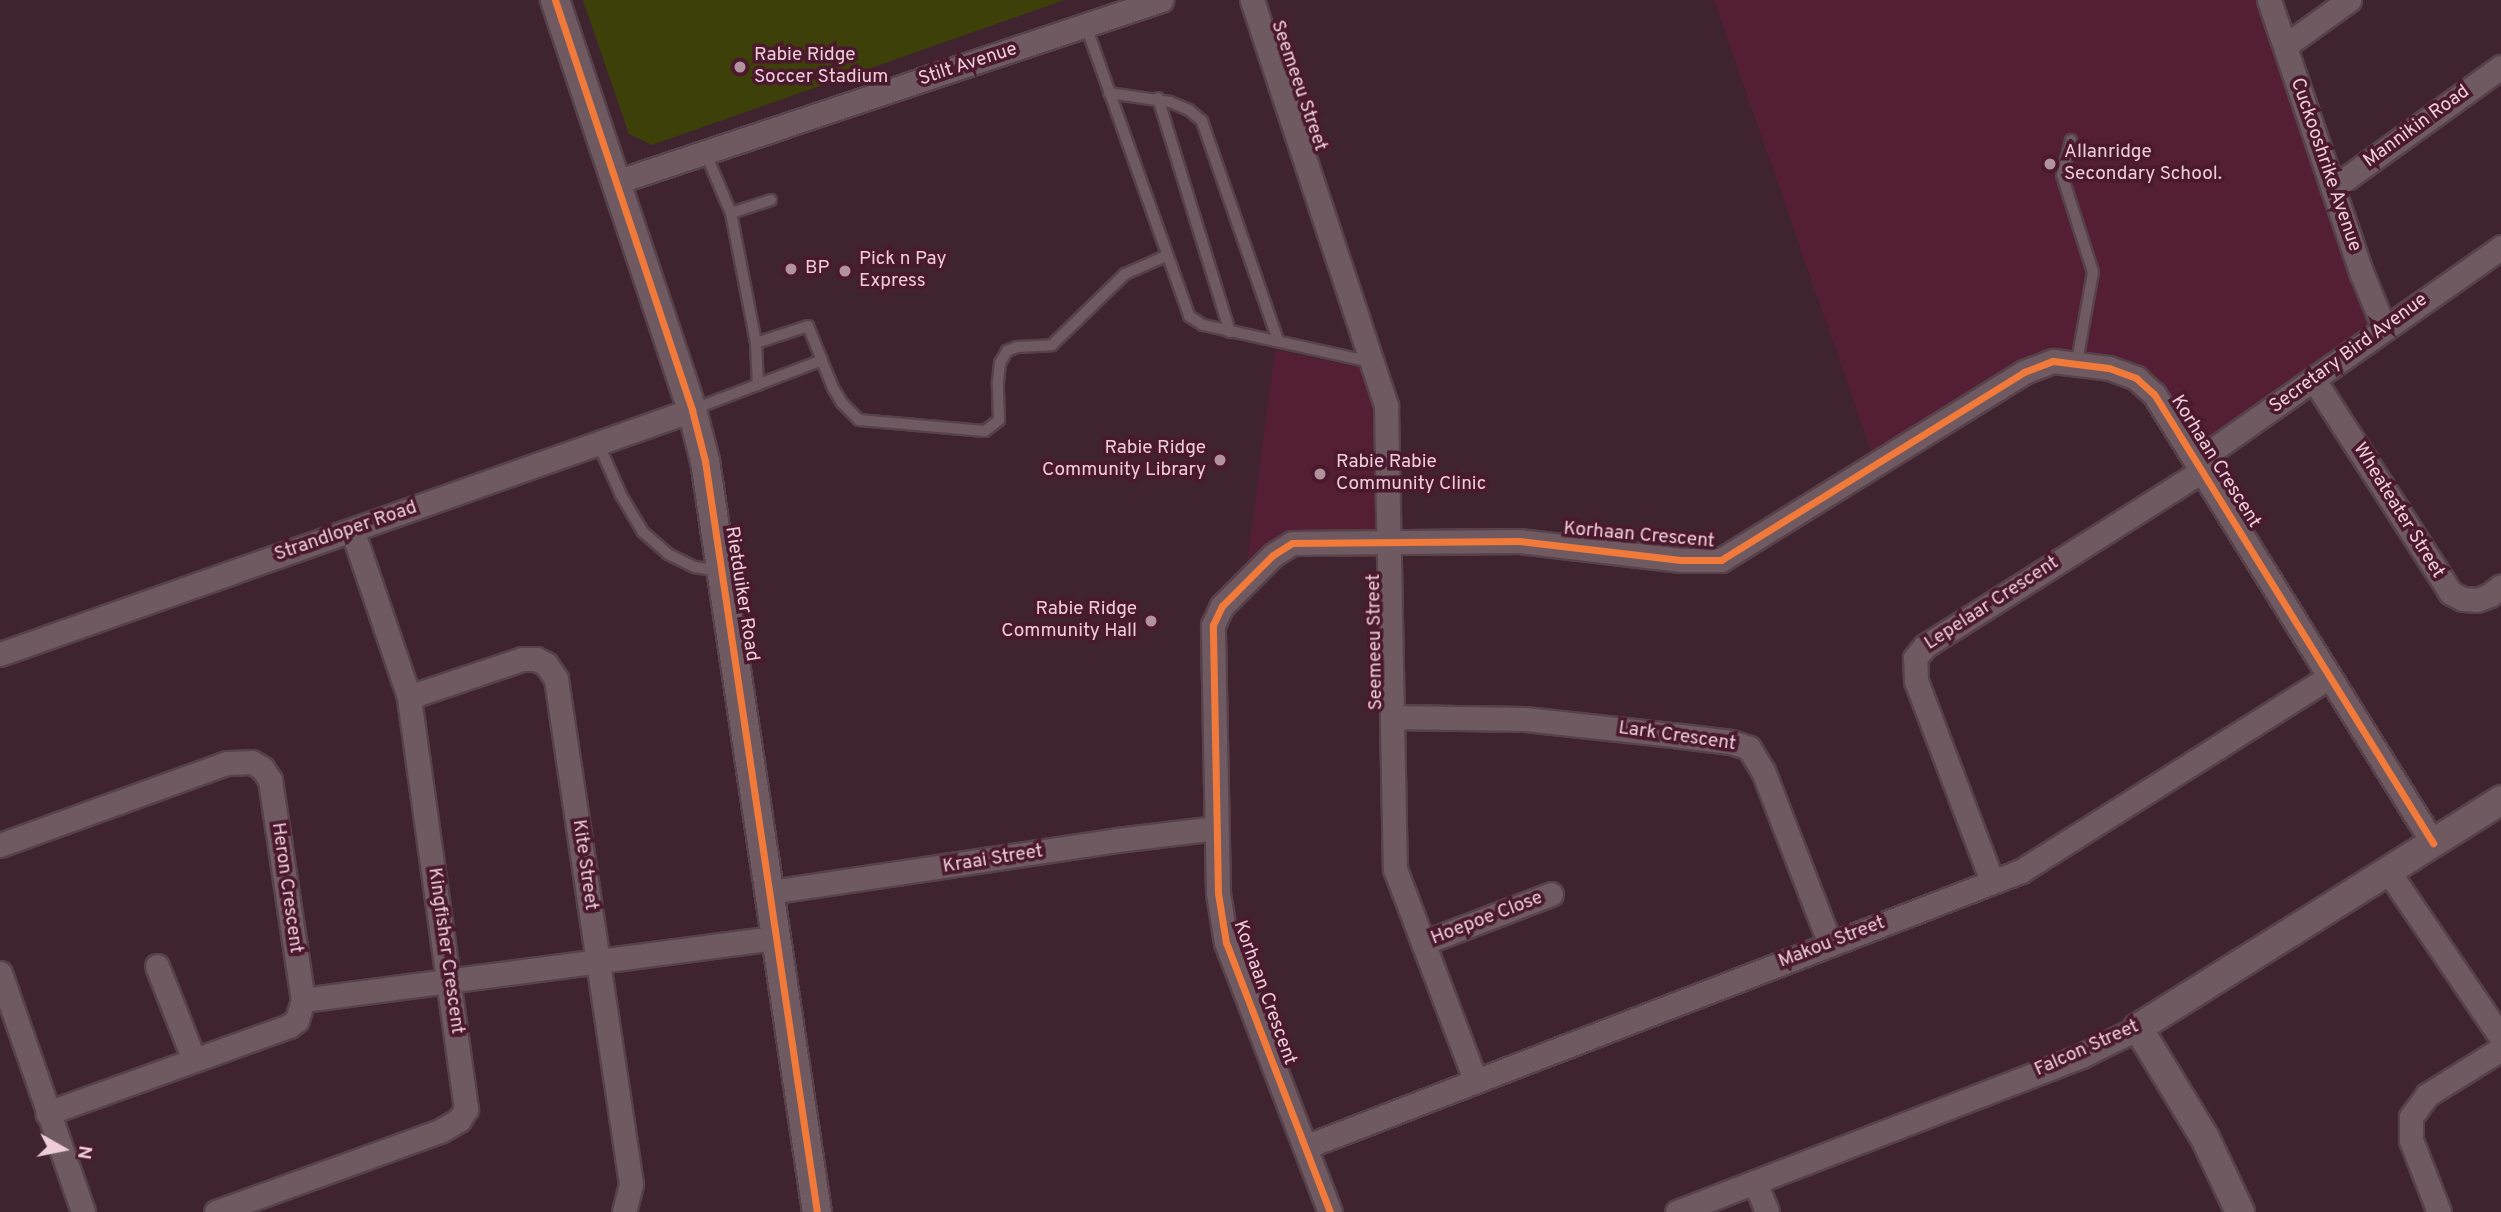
<!DOCTYPE html>
<html>
<head>
<meta charset="utf-8">
<style>
  body { margin:0 }
  #map { position:relative; width:2501px; height:1212px; overflow:hidden; background:#3f242f; font-family:Overpass,sans-serif }
  div>[style] { position:absolute }
  [style*='--x'] { left:calc(var(--x)*1px); top:calc(var(--y)*1px); width:calc(var(--w)*1px); rotate:calc(var(--a)*1deg) }
  .built>* { inset:0; background:#541f35 }
  .green>* { inset:0; background:#3e400a }
  .roads { filter:drop-shadow(2px 0 #57414a) drop-shadow(-2px 0 #57414a) drop-shadow(0 2px #57414a) drop-shadow(0 -2px #57414a) }
  .service>* { height:10px; margin:-5px; padding:0 5px; transform-origin:5px; border-radius:5px; background:#6f5a62 }
  .minor>* { height:23px; margin:-11.5px; padding:0 11.5px; transform-origin:11.5px; border-radius:11.5px; background:#6f5a62 }
  .tertiary>* { height:28px; margin:-14px; padding:0 14px; transform-origin:14px; border-radius:14px; background:#6f5a62 }
  .cycleway>* { height:7px; margin:-3.5px; padding:0 3.5px; transform-origin:3.5px; border-radius:3.5px; background:#f17a3a }
  .dots>* { width:19px; height:19px; translate:-50% -50%; box-sizing:border-box; border:4px solid #4a192e; border-radius:50% }
  span { translate:-50% -50%; white-space:nowrap; text-align:center; line-height:1.15; -webkit-text-stroke:7px #4a192e; paint-order:stroke }
  .poi-label { font-size:19px; color:#eecdd8 }
  .left { translate:0 -50%; text-align:left }
  .right { translate:-100% -50%; text-align:right }
  .street-label { font-size:19px; color:#eecdd8 }
  .north { position:absolute; left:28px; top:1114px; width:70px; height:70px; -webkit-text-stroke:5px #4a192e; paint-order:stroke; rotate:99deg; font-size:19px; font-weight:700; line-height:28px; text-align:center; color:#eecdd8 }
  .north::after { content:''; display:block; margin:auto; width:24px; height:32px; background:#eecdd8; clip-path:polygon(50% 0,100% 100%,50% 72%,0 100%) }
</style>
</head>
<body>
<div id="map">
  <div class="built">
    <div style="clip-path:polygon(1714px 0,2273px 0,2384px 328px,2197px 461px,2136px 378px,2039px 364px,1876px 465px)"></div>
    <div style="clip-path:polygon(1275px 350px,1367px 369px,1380px 411px,1382px 536px,1285px 539px,1245px 577px)"></div>
  </div>
  <div class="green">
    <div style="clip-path:polygon(583px 0,1064px 0,652px 145px,629px 134px)"></div>
  </div>
  <div class="roads">
    <div class="service">
      <div style="--x:1086;--y:26;--w:308;--a:70.4"></div>
      <div style="--x:1189;--y:316;--w:17;--a:33"></div>
      <div style="--x:1203;--y:325;--w:172;--a:12.4"></div>
      <div style="--x:1109;--y:93;--w:62;--a:8.4"></div>
      <div style="--x:1170;--y:102;--w:21;--a:23"></div>
      <div style="--x:1189;--y:110;--w:17;--a:40"></div>
      <div style="--x:1202;--y:121;--w:233;--a:70.9"></div>
      <div style="--x:1158;--y:98;--w:245;--a:72.9"></div>
      <div style="--x:2071;--y:140;--w:36;--a:104"></div>
      <div style="--x:2062;--y:175;--w:102;--a:72.3"></div>
      <div style="--x:2093;--y:272;--w:91;--a:100.1"></div>
      <div style="--x:705;--y:152;--w:66;--a:66.9"></div>
      <div style="--x:731;--y:213;--w:132;--a:79.1"></div>
      <div style="--x:756;--y:343;--w:42;--a:87.3"></div>
      <div style="--x:731;--y:213;--w:42;--a:-18"></div>
      <div style="--x:756;--y:343;--w:55;--a:-18.1"></div>
      <div style="--x:808;--y:326;--w:67;--a:68"></div>
      <div style="--x:833;--y:388;--w:17;--a:59"></div>
      <div style="--x:842;--y:403;--w:24;--a:45"></div>
      <div style="--x:859;--y:420;--w:126;--a:5"></div>
      <div style="--x:985;--y:431;--w:18;--a:-38"></div>
      <div style="--x:999;--y:420;--w:38;--a:-92"></div>
      <div style="--x:998;--y:382;--w:19;--a:-84"></div>
      <div style="--x:1000;--y:363;--w:14;--a:-60"></div>
      <div style="--x:1007;--y:351;--w:11;--a:-22"></div>
      <div style="--x:1017;--y:347;--w:35;--a:-3"></div>
      <div style="--x:1052;--y:345;--w:102;--a:-44.2"></div>
      <div style="--x:1125;--y:274;--w:45;--a:-23.7"></div>
      <div style="--x:694;--y:409;--w:137;--a:-20.9"></div>
      <div style="--x:598;--y:443;--w:57;--a:66.1"></div>
      <div style="--x:621;--y:495;--w:43;--a:59.3"></div>
      <div style="--x:643;--y:532;--w:33;--a:41"></div>
      <div style="--x:668;--y:554;--w:30;--a:26"></div>
      <div style="--x:695;--y:567;--w:23;--a:10"></div>
    </div>
    <div class="minor">
      <div style="--x:1252;--y:0;--w:428;--a:71.7"></div>
      <div style="--x:1386;--y:406;--w:463;--a:88.9"></div>
      <div style="--x:1395;--y:869;--w:226;--a:69.2"></div>
      <div style="--x:2269;--y:0;--w:289;--a:71.3"></div>
      <div style="--x:2362;--y:274;--w:58;--a:67.8"></div>
      <div style="--x:2285;--y:46;--w:79;--a:-35.7"></div>
      <div style="--x:616;--y:182;--w:575;--a:-18.47"></div>
      <div style="--x:2333;--y:188;--w:207;--a:-35.8"></div>
      <div style="--x:2314;--y:380;--w:253;--a:57.3"></div>
      <div style="--x:2451;--y:593;--w:13;--a:27"></div>
      <div style="--x:2463;--y:599;--w:14;--a:4"></div>
      <div style="--x:2477;--y:600;--w:14;--a:-21"></div>
      <div style="--x:2490;--y:595;--w:14;--a:-39"></div>
      <div style="--x:2197;--y:461;--w:372;--a:-35.1"></div>
      <div style="--x:0;--y:654;--w:734;--a:-19.42"></div>
      <div style="--x:409;--y:697;--w:119;--a:-18.6"></div>
      <div style="--x:522;--y:659;--w:14;--a:0"></div>
      <div style="--x:536;--y:659;--w:11;--a:27"></div>
      <div style="--x:546;--y:664;--w:18;--a:56"></div>
      <div style="--x:556;--y:679;--w:511;--a:81.55"></div>
      <div style="--x:631;--y:1184;--w:29;--a:104"></div>
      <div style="--x:1393;--y:717;--w:132;--a:0.9"></div>
      <div style="--x:1525;--y:719;--w:149;--a:6.2"></div>
      <div style="--x:1673;--y:735;--w:58;--a:6.9"></div>
      <div style="--x:1731;--y:742;--w:19;--a:18"></div>
      <div style="--x:1749;--y:748;--w:27;--a:59"></div>
      <div style="--x:1763;--y:771;--w:186;--a:68.8"></div>
      <div style="--x:0;--y:845;--w:241;--a:-19.9"></div>
      <div style="--x:227;--y:763;--w:25;--a:-2"></div>
      <div style="--x:252;--y:762;--w:12;--a:31"></div>
      <div style="--x:262;--y:768;--w:14;--a:56"></div>
      <div style="--x:270;--y:780;--w:222;--a:81.5"></div>
      <div style="--x:303;--y:1000;--w:21;--a:107"></div>
      <div style="--x:297;--y:1020;--w:10;--a:143"></div>
      <div style="--x:289;--y:1026;--w:257;--a:160.2"></div>
      <div style="--x:2388;--y:871;--w:201;--a:55.8"></div>
      <div style="--x:1992;--y:881;--w:214;--a:-110.8"></div>
      <div style="--x:1916;--y:681;--w:23;--a:-92"></div>
      <div style="--x:1915;--y:658;--w:16;--a:-50"></div>
      <div style="--x:1925;--y:646;--w:329;--a:-32.3"></div>
      <div style="--x:770;--y:892;--w:351;--a:-8.5"></div>
      <div style="--x:1117;--y:840;--w:100;--a:-6.9"></div>
      <div style="--x:1423;--y:943;--w:137;--a:-20.9"></div>
      <div style="--x:157;--y:966;--w:101;--a:68.5"></div>
      <div style="--x:0;--y:973;--w:253;--a:70.8"></div>
      <div style="--x:303;--y:1000;--w:477;--a:-7.5"></div>
      <div style="--x:1305;--y:1147;--w:767;--a:-21.08"></div>
      <div style="--x:2021;--y:871;--w:362;--a:-32.2"></div>
      <div style="--x:1755;--y:1182;--w:32;--a:68"></div>
      <div style="--x:216;--y:1212;--w:238;--a:-19.9"></div>
      <div style="--x:440;--y:1131;--w:22;--a:-30"></div>
      <div style="--x:459;--y:1120;--w:13;--a:-58"></div>
      <div style="--x:466;--y:1109;--w:416;--a:-97.9"></div>
      <div style="--x:409;--y:697;--w:176;--a:-108.8"></div>
      <div style="--x:1330;--y:1212;--w:288;--a:-111.1"></div>
      <div style="--x:1226;--y:943;--w:51;--a:-99.1"></div>
      <div style="--x:1218;--y:893;--w:268;--a:-91.1"></div>
      <div style="--x:1213;--y:625;--w:21;--a:-65"></div>
      <div style="--x:1222;--y:606;--w:72;--a:-45"></div>
      <div style="--x:1273;--y:555;--w:22;--a:-32"></div>
      <div style="--x:1292;--y:543;--w:227;--a:-0.5"></div>
      <div style="--x:1519;--y:541;--w:163;--a:6.7"></div>
      <div style="--x:1681;--y:560;--w:40;--a:0"></div>
      <div style="--x:1721;--y:560;--w:357;--a:-31.8"></div>
      <div style="--x:2024;--y:372;--w:31;--a:-21"></div>
      <div style="--x:2053;--y:361;--w:56;--a:7.1"></div>
      <div style="--x:2109;--y:368;--w:29;--a:20"></div>
      <div style="--x:2136;--y:378;--w:24;--a:42"></div>
      <div style="--x:2154;--y:394;--w:529;--a:58.14"></div>
      <div style="--x:1677;--y:1212;--w:435;--a:-21.1"></div>
      <div style="--x:2083;--y:1055;--w:61;--a:-26.1"></div>
      <div style="--x:2439;--y:1212;--w:77;--a:-111.3"></div>
      <div style="--x:2411;--y:1140;--w:23;--a:-90"></div>
      <div style="--x:2411;--y:1117;--w:27;--a:-54"></div>
      <div style="--x:2427;--y:1095;--w:87;--a:-31.9"></div>
    </div>
    <div class="tertiary">
      <div style="--x:555;--y:0;--w:432;--a:71.5"></div>
      <div style="--x:692;--y:410;--w:53;--a:75.7"></div>
      <div style="--x:705;--y:461;--w:759;--a:81.52"></div>
      <div style="--x:2240;--y:1212;--w:82;--a:-115.3"></div>
      <div style="--x:2205;--y:1138;--w:129;--a:-121.3"></div>
      <div style="--x:2138;--y:1028;--w:429;--a:-32.1"></div>
    </div>
  </div>
  <div class="cycleway">
    <div style="--x:555;--y:0;--w:432;--a:71.5"></div>
    <div style="--x:692;--y:410;--w:53;--a:75.7"></div>
    <div style="--x:705;--y:461;--w:759;--a:81.52"></div>
    <div style="--x:1330;--y:1212;--w:288;--a:-111.1"></div>
    <div style="--x:1226;--y:943;--w:51;--a:-99.1"></div>
    <div style="--x:1218;--y:893;--w:268;--a:-91.1"></div>
    <div style="--x:1213;--y:625;--w:21;--a:-65"></div>
    <div style="--x:1222;--y:606;--w:72;--a:-45"></div>
    <div style="--x:1273;--y:555;--w:22;--a:-32"></div>
    <div style="--x:1292;--y:543;--w:227;--a:-0.5"></div>
    <div style="--x:1519;--y:541;--w:163;--a:6.7"></div>
    <div style="--x:1681;--y:560;--w:40;--a:0"></div>
    <div style="--x:1721;--y:560;--w:357;--a:-31.8"></div>
    <div style="--x:2024;--y:372;--w:31;--a:-21"></div>
    <div style="--x:2053;--y:361;--w:56;--a:7.1"></div>
    <div style="--x:2109;--y:368;--w:29;--a:20"></div>
    <div style="--x:2136;--y:378;--w:24;--a:42"></div>
    <div style="--x:2154;--y:394;--w:529;--a:58.14"></div>
  </div>
  <div class="dots">
    <div style="left:740px;top:67px;background:#b1929d"></div>
    <div style="left:2050px;top:164px;background:#b1929d"></div>
    <div style="left:791px;top:269px;background:#b1929d"></div>
    <div style="left:845px;top:271px;background:#b1929d"></div>
    <div style="left:1220px;top:460px;background:#b1929d"></div>
    <div style="left:1320px;top:474px;background:#b1929d"></div>
    <div style="left:1151px;top:621px;background:#b1929d"></div>
  </div>
  <div class="poi-label">
    <span class="left" style="left:754px;top:67px">Rabie Ridge<br>Soccer Stadium</span>
    <span class="left" style="left:2064px;top:164px">Allanridge<br>Secondary School.</span>
    <span class="left" style="left:859px;top:271px">Pick n Pay<br>Express</span>
    <span class="left" style="left:805px;top:269px">BP</span>
    <span class="right" style="left:1206px;top:460px">Rabie Ridge<br>Community Library</span>
    <span class="left" style="left:1336px;top:474px">Rabie Rabie<br>Community Clinic</span>
    <span class="right" style="left:1137px;top:621px">Rabie Ridge<br>Community Hall</span>
  </div>
  <div class="street-label">
    <span style="left:968px;top:65px;rotate:-18deg">Stilt Avenue</span>
    <span style="left:1298px;top:86px;rotate:71deg">Seemeeu Street</span>
    <span style="left:2417px;top:127px;rotate:-36deg">Mannikin Road</span>
    <span style="left:2325px;top:165px;rotate:71deg">Cuckooshrike Avenue</span>
    <span style="left:2349px;top:354px;rotate:-36deg">Secretary Bird Avenue</span>
    <span style="left:2215px;top:462px;rotate:58deg">Korhaan Crescent</span>
    <span style="left:2398px;top:511px;rotate:58deg">Wheateater Street</span>
    <span style="left:346px;top:532px;rotate:-19deg">Strandloper Road</span>
    <span style="left:1639px;top:536px;rotate:5deg">Korhaan Crescent</span>
    <span style="left:741px;top:594px;rotate:81deg">Rietduiker Road</span>
    <span style="left:1992px;top:604px;rotate:-33deg">Lepelaar Crescent</span>
    <span style="left:1376px;top:642px;rotate:-91deg">Seemeeu Street</span>
    <span style="left:1677px;top:737px;rotate:8deg">Lark Crescent</span>
    <span style="left:993px;top:860px;rotate:-9deg">Kraai Street</span>
    <span style="left:584px;top:865px;rotate:82deg">Kite Street</span>
    <span style="left:286px;top:888px;rotate:82deg">Heron Crescent</span>
    <span style="left:1487px;top:919px;rotate:-21deg">Hoepoe Close</span>
    <span style="left:1832px;top:943px;rotate:-21deg">Makou Street</span>
    <span style="left:445px;top:951px;rotate:82deg">Kingfisher Crescent</span>
    <span style="left:1264px;top:993px;rotate:70deg">Korhaan Crescent</span>
    <span style="left:2087px;top:1049px;rotate:-24deg">Falcon Street</span>
  </div>
  <div class="north">N</div>
</div>
</body>
</html>
